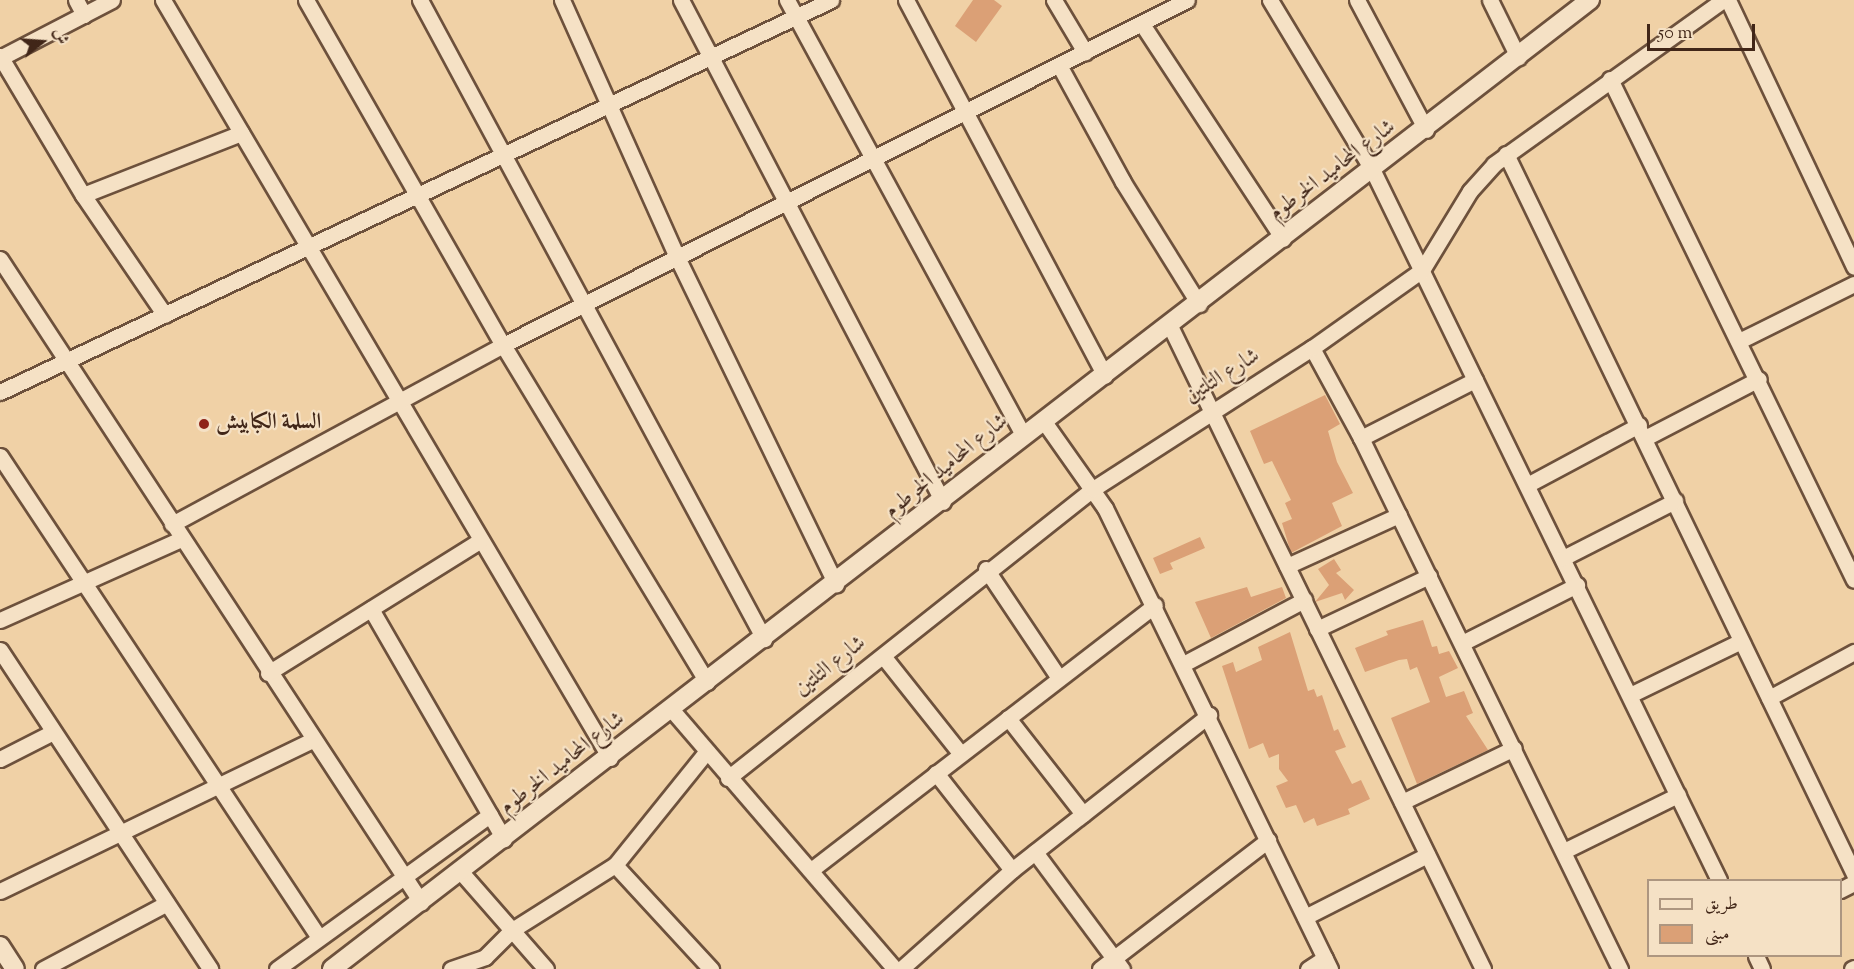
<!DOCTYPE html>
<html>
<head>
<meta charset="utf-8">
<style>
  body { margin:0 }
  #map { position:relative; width:1854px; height:969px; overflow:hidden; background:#f0d1a6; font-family:"Sorts Mill Goudy",Amiri,serif }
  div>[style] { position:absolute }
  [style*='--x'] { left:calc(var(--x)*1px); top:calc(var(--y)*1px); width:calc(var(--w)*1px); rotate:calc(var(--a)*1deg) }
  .building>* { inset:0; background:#dba076 }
  .roads { filter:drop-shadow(2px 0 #6d513c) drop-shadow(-2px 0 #6d513c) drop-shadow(0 2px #6d513c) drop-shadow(0 -2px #6d513c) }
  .minor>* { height:15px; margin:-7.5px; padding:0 7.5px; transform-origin:7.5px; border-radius:7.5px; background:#f5e1c5 }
  .tertiary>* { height:18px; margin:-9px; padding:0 9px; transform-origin:9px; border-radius:9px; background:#f5e1c5 }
  .dots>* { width:16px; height:16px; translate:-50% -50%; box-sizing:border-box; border:3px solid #f5e1c5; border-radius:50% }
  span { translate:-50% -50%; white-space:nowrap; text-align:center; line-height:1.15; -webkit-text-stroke:4.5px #f5e1c5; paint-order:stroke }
  .street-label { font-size:22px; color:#412618 }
  .poi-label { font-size:22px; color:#412618; font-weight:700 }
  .left { translate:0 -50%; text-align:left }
  .legend { position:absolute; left:1647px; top:879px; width:195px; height:78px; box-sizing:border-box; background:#f5e1c5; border:2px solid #ad9680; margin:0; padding:8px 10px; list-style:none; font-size:18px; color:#412618 }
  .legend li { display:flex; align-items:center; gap:12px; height:30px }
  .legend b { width:30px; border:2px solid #ad9680 }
  .north { position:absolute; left:12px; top:12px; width:60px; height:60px; -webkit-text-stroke:4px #f5e1c5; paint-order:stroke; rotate:73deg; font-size:16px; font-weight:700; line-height:24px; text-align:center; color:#412618 }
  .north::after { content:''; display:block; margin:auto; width:21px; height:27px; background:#412618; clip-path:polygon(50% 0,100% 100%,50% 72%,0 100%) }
  .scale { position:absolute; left:1647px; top:24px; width:108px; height:27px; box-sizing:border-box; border:3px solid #412618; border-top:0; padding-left:8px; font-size:18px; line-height:21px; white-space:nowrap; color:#412618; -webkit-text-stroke:4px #f5e1c5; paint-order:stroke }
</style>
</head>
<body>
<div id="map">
  <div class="building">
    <div style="clip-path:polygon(973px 0,994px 0,1002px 6px,976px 42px,955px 26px)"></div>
    <div style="clip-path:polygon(1325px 395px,1340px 424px,1328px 431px,1337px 462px,1353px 493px,1332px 503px,1342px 526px,1291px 553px,1282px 523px,1292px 519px,1285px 503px,1291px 500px,1272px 461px,1264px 464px,1250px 431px)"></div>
    <div style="clip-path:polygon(1200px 537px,1205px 548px,1170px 563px,1173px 569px,1160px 574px,1153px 558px)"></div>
    <div style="clip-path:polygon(1334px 559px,1341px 570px,1336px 573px,1354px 590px,1345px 600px,1342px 593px,1315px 602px,1329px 585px,1318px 569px)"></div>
    <div style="clip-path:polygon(1247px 587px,1251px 597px,1282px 587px,1286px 598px,1211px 638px,1195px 602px)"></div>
    <div style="clip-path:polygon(1423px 620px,1432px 647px,1437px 646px,1439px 654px,1449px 651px,1458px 668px,1439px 677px,1446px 697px,1464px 691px,1473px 713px,1466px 716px,1488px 750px,1417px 784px,1391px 718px,1430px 702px,1417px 667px,1410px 670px,1407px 659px,1399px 660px,1365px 672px,1355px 648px,1388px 635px,1386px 631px)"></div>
    <div style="clip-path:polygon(1290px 632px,1308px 691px,1314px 689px,1317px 697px,1322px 695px,1334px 731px,1338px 729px,1346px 747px,1335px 751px,1352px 784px,1361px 780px,1370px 799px,1348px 809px,1350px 814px,1317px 826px,1314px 818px,1304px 823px,1296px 805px,1286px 808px,1276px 786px,1288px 781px,1279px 769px,1279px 754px,1269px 758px,1263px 743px,1249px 749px,1222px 666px,1233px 662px,1236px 672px,1262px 660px,1258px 647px)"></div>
  </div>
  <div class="roads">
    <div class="minor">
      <div style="--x:76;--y:0;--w:17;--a:62"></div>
      <div style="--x:163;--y:0;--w:880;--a:59.47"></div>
      <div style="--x:306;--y:0;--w:397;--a:60.3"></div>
      <div style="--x:503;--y:345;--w:394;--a:58.8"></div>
      <div style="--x:420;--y:0;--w:726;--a:61.7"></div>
      <div style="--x:562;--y:0;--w:282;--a:65.9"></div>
      <div style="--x:677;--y:257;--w:364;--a:64.1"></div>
      <div style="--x:681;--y:0;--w:566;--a:62.44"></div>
      <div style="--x:787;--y:0;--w:496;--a:61.5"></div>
      <div style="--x:906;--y:0;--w:425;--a:62.1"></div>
      <div style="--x:1054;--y:0;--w:61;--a:59.2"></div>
      <div style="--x:1270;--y:0;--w:200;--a:58.9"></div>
      <div style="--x:1373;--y:171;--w:789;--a:63.99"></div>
      <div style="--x:1357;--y:0;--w:147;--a:62"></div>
      <div style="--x:1490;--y:0;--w:64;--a:63.8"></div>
      <div style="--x:1728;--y:0;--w:295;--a:64.7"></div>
      <div style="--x:1142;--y:24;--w:257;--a:56.7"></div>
      <div style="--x:0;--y:56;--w:162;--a:59.2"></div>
      <div style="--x:83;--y:195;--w:145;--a:55.7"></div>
      <div style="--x:0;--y:58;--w:126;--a:-27.4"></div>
      <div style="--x:1059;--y:65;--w:133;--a:61.3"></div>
      <div style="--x:1123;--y:182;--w:144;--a:58.1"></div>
      <div style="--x:1610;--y:79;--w:557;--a:64.03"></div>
      <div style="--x:1506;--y:154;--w:800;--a:64.2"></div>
      <div style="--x:83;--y:195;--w:170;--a:-21.4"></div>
      <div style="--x:0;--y:259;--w:769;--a:56.79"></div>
      <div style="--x:1170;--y:326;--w:715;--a:64.04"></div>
      <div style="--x:1741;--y:340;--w:126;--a:-26.4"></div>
      <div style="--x:1312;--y:348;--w:102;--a:61.4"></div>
      <div style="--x:1361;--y:438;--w:591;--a:64"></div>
      <div style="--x:0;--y:392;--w:919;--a:-25.25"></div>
      <div style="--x:1045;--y:423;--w:104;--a:54.8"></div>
      <div style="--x:1105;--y:508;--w:513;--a:63.98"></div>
      <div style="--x:1361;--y:438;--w:128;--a:-27"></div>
      <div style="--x:1645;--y:438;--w:128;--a:-27.4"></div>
      <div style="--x:0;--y:456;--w:576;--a:56.48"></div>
      <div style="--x:1527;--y:485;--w:127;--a:-28.2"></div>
      <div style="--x:172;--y:524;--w:376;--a:-28.4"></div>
      <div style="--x:503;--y:345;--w:766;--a:-26.77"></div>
      <div style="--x:1563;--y:558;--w:126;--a:-27"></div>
      <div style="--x:1287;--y:566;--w:123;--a:-24.5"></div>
      <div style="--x:986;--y:569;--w:131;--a:56.2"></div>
      <div style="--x:371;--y:609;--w:266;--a:60"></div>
      <div style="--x:0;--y:620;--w:198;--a:-24.1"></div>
      <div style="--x:1317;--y:629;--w:124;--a:-25.3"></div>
      <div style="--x:1462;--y:643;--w:129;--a:-26.8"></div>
      <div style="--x:0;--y:650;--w:382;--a:56.6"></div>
      <div style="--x:883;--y:656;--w:125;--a:51.5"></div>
      <div style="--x:1185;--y:663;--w:135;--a:-27.9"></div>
      <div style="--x:268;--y:673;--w:249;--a:-32"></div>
      <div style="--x:1630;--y:695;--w:123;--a:-25.9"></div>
      <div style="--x:1769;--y:698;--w:97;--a:-28.4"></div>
      <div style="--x:672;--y:710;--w:342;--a:49.3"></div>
      <div style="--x:1008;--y:718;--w:122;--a:52"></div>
      <div style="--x:0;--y:759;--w:59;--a:-27"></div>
      <div style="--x:936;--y:773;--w:123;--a:51.9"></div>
      <div style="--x:728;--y:778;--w:466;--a:-38.4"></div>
      <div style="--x:1093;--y:489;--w:260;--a:-32.8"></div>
      <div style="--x:1312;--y:348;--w:135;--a:-35.3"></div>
      <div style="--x:1422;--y:270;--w:92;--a:-58.7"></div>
      <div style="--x:1470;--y:191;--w:36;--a:-48"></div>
      <div style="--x:1494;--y:164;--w:282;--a:-35.6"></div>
      <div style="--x:1402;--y:802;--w:124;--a:-25.7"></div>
      <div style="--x:1564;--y:851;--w:127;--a:-26.2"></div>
      <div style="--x:1035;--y:852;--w:146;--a:53.4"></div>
      <div style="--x:615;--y:865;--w:142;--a:47.3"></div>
      <div style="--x:811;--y:870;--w:434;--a:-37.6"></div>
      <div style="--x:461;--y:872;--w:129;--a:48.8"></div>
      <div style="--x:1840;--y:890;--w:16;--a:-27"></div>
      <div style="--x:0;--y:891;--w:347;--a:-25.8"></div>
      <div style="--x:1305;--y:917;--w:137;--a:-26.9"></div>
      <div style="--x:1756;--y:956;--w:14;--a:65"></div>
      <div style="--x:43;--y:969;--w:140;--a:-28"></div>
      <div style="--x:277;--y:969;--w:263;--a:-35.9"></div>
      <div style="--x:451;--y:969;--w:36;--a:-19"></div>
      <div style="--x:485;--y:957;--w:38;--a:-45"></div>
      <div style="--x:512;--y:930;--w:122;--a:-32.3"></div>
      <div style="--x:615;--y:865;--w:146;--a:-51.1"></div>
      <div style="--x:901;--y:969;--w:149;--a:-41.7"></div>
      <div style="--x:1012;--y:870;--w:251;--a:-38.2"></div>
      <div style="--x:1100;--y:969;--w:212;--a:-37.5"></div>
      <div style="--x:1308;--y:969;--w:20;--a:-33"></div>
      <div style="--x:1852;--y:969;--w:2;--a:-27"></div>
    </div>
    <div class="tertiary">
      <div style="--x:0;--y:946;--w:27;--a:57"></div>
      <div style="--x:332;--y:969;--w:1588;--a:-37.61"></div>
    </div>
  </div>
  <div class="dots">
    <div style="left:204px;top:424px;background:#8f2418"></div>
  </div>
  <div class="street-label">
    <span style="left:1333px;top:171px;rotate:-37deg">شارع المحاميد الخرطوم</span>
    <span style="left:1223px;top:377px;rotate:-32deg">شارع التلتين</span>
    <span style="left:947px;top:467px;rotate:-39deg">شارع المحاميد الخرطوم</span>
    <span style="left:831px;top:667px;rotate:-38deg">شارع التلتين</span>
    <span style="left:563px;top:764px;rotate:-38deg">شارع المحاميد الخرطوم</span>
  </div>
  <div class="poi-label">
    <span class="left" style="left:216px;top:424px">السلمة الكبابيش</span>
  </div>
  <ul class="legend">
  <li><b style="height:8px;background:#f5e1c5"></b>طريق</li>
  <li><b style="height:16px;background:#dba076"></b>مبنى</li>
  </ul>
  <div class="north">ش</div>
  <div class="scale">50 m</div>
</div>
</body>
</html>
